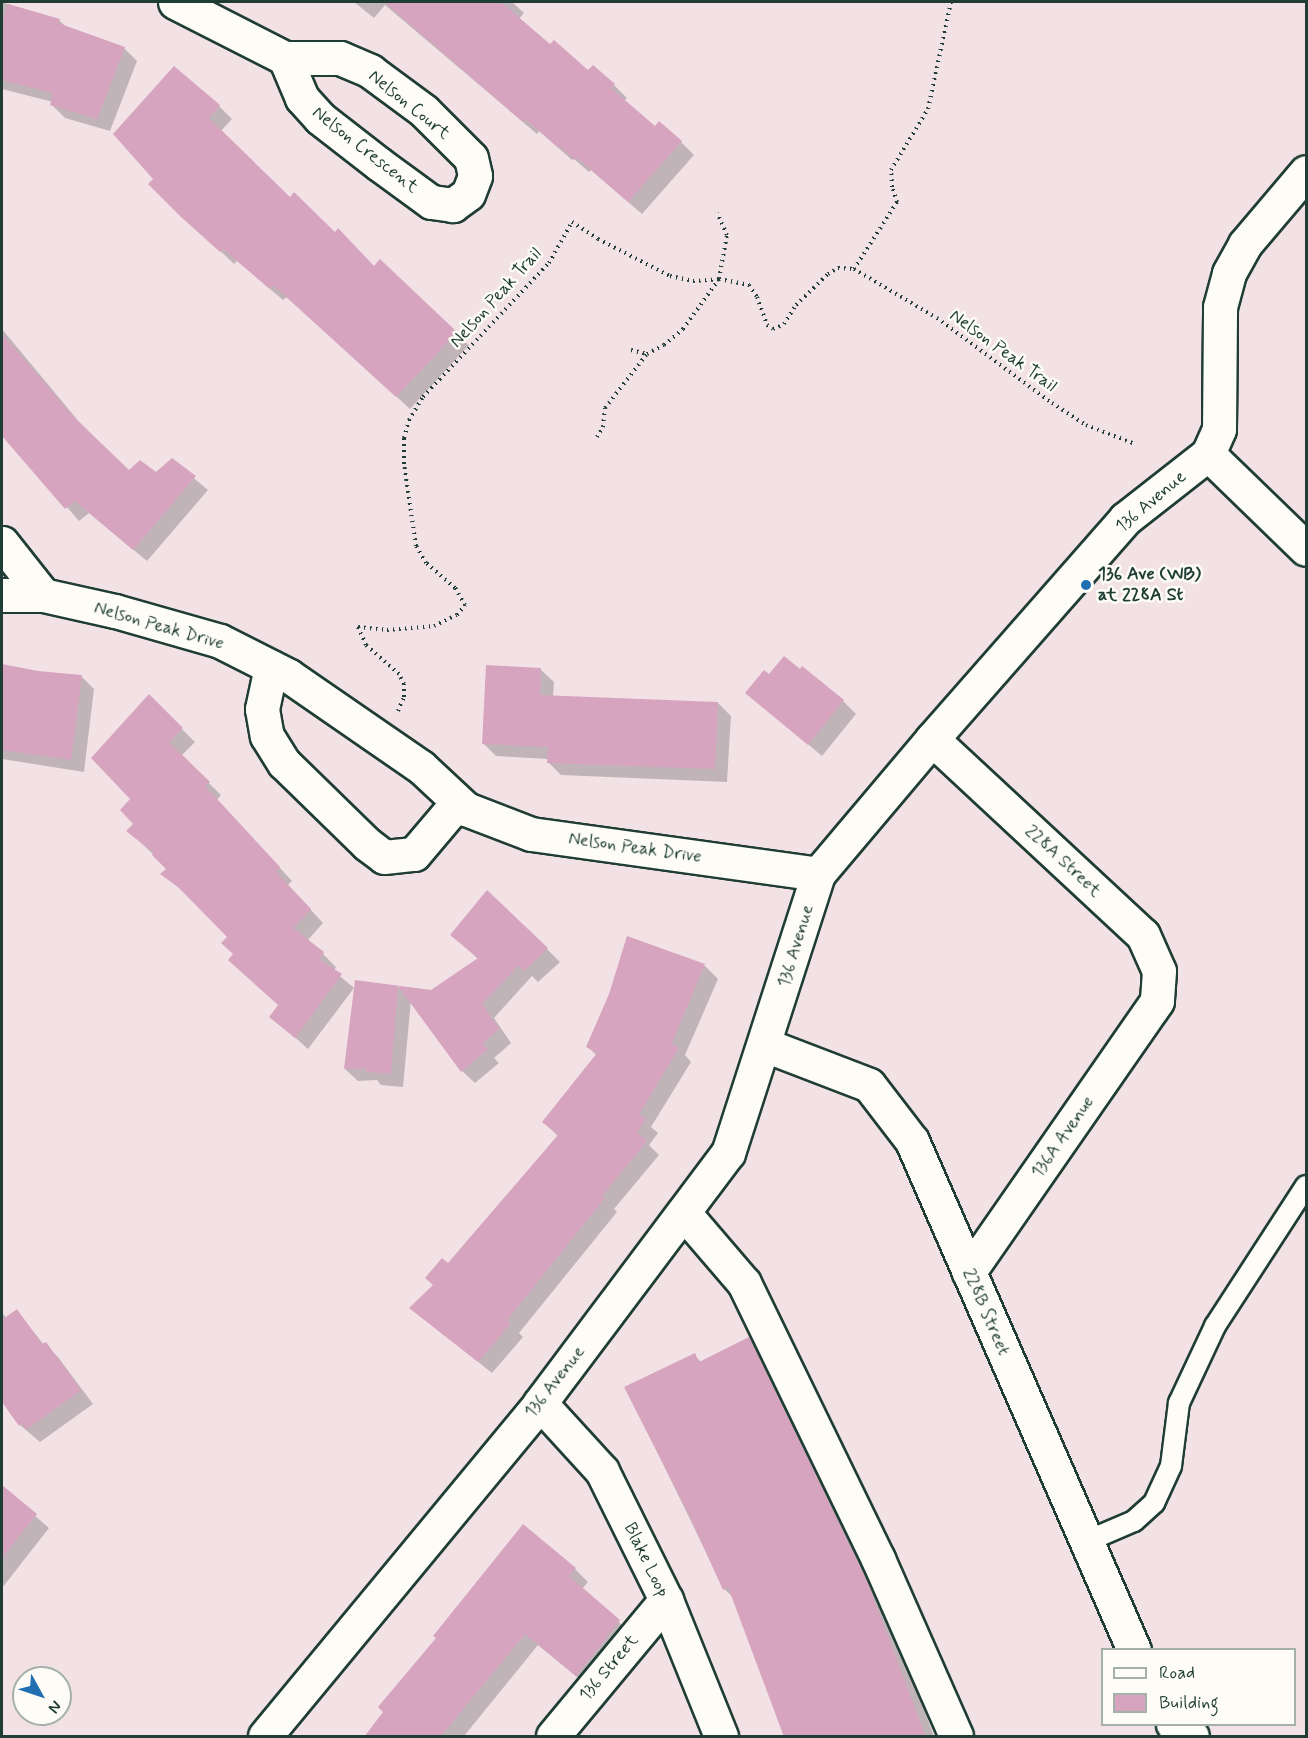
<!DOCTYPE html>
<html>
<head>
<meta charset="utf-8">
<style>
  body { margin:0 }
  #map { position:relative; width:1308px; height:1738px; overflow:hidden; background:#f2e2e6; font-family:Mynerve,sans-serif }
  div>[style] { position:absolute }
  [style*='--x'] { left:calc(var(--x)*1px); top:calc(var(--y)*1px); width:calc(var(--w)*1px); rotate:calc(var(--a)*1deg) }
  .shadow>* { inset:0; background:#0003 }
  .building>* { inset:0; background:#d7a4bf }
  .path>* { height:4px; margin-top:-2px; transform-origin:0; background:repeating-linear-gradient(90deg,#1f3d34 0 1.5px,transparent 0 6px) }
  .roads { filter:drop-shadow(2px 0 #1f3d34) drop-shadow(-2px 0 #1f3d34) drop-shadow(0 2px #1f3d34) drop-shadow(0 -2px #1f3d34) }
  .lane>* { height:20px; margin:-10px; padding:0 10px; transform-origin:10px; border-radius:10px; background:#fdfcf7 }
  .street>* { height:33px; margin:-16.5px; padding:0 16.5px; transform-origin:16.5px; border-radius:16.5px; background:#fdfcf7 }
  .dots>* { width:16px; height:16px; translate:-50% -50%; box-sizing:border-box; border:3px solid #fdfcf7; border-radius:50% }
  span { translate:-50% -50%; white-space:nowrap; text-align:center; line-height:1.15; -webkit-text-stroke:5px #fdfcf7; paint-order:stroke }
  .street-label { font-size:18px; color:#1f3d34 }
  .poi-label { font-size:18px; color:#1f3d34; font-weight:700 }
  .left { translate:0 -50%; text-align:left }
  .frame { position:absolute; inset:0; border:3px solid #1f3d34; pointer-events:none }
  .legend { position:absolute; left:1101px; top:1648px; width:195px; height:78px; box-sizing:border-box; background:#fdfcf7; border:2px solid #a4b0a9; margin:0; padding:8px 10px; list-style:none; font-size:18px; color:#1f3d34 }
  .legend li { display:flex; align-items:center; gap:12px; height:30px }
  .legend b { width:30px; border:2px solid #a4b0a9 }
  .north { position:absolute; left:12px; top:1666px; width:60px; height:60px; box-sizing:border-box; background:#fdfcf7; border:2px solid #a4b0a9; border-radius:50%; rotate:130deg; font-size:16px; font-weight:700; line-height:24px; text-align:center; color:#1f3d34 }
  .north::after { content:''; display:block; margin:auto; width:21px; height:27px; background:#1f6fb2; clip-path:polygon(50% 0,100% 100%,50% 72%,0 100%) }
</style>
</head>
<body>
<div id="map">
  <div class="shadow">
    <div style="clip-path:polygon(2px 2px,59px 20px,67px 28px,124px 48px,137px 61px,110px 131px,65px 118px,52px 105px,53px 102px,2px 89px)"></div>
    <div style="clip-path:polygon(354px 2px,512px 2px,524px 13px,519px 19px,550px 46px,589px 72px,614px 85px,627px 98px,624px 101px,655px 128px,681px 142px,694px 155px,642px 214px,591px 170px,589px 172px,574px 159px,572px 160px,539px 131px,537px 134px,385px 5px,374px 18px)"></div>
    <div style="clip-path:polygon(219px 106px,232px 119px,221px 131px,290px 199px,469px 345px,410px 409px,287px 297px,283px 300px,237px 261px,234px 264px,150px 184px)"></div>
    <div style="clip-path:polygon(2px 329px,85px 429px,129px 472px,157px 474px,172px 460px,208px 490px,147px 561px,89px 513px,79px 521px,2px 433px)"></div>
    <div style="clip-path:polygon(2px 666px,38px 672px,81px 676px,94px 689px,84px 772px,2px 759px)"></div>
    <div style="clip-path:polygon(540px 669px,554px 682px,553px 697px,718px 703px,731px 716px,727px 782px,561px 775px,548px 762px,548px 759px,496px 756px,483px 743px)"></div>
    <div style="clip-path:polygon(770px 676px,843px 701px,856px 714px,822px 756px,747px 693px)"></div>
    <div style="clip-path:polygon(149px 697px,195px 742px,181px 756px,221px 795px,217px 800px,292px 881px,288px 885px,323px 923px,307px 941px,323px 954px,336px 967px,334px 971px,354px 988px,308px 1049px,271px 1016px,280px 1006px,235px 954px,229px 937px,191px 898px,162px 874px,168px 869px,129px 831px,135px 824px,132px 799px)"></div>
    <div style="clip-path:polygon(452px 935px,547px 949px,560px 962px,538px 982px,532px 976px,494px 1018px,511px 1043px,494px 1058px,499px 1063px,475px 1083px,462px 1071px,411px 1000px,403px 1087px,381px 1085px,377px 1080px,358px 1081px,345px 1069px,357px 982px,431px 992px,479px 960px)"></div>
    <div style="clip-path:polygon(628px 938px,705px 966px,718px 979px,685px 1055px,691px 1062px,651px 1127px,658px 1133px,649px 1145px,659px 1155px,614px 1209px,617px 1212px,519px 1333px,523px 1337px,492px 1373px,411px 1308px,435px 1285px,448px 1265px,558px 1136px,544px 1122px,596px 1055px,588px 1047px,610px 995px)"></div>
    <div style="clip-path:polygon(17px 1311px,44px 1345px,58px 1357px,93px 1404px,40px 1442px,20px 1425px,2px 1400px,2px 1313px,7px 1318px)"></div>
    <div style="clip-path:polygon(749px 1339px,762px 1352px,880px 1596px,934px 1736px,786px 1736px,733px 1597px,724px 1589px,626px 1388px,694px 1355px,701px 1362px)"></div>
    <div style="clip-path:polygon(2px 1487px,49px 1528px,2px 1588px)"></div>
    <div style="clip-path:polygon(523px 1527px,575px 1569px,588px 1582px,582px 1589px,632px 1634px,589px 1687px,538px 1645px,464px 1736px,366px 1736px)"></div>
  </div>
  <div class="building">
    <div style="clip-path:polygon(384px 2px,501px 2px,550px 44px,554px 40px,588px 70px,593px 65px,615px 84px,611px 88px,655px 126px,659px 121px,682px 141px,628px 202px,577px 158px,575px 160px,560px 147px,559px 148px,525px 119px,523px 122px)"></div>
    <div style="clip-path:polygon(8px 4px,60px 19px,58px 23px,125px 47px,97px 119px,50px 105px,53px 93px,2px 80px,2px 21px)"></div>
    <div style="clip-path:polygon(174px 66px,220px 105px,209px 118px,290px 197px,294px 192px,335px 232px,338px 228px,374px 266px,380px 259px,457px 332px,396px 397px,273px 285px,270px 289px,223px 249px,220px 252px,180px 216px,148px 184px,153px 179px,113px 134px)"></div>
    <div style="clip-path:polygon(2px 334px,74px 417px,129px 470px,140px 460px,156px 472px,172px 458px,196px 476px,133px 550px,75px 501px,65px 509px,2px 436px)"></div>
    <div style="clip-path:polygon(784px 656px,800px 669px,802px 666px,844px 700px,808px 745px,745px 693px,764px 670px,769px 674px)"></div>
    <div style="clip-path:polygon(2px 664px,38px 671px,82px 675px,71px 760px,2px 750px)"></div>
    <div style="clip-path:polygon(486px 665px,541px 668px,540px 695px,718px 702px,715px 769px,547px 763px,548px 747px,482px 744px)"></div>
    <div style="clip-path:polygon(149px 694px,183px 728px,169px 742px,210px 782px,205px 786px,280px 867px,276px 872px,311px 909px,293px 928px,324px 952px,320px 960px,342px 974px,295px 1038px,269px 1017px,278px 1005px,228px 960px,233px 954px,221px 943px,227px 937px,178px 887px,160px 874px,166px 869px,152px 855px,154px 853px,126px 831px,133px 824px,120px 810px,130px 799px,91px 758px)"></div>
    <div style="clip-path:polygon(487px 890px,548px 948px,524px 971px,519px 965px,482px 1004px,499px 1029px,482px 1044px,488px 1049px,461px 1072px,398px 986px,391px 1074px,367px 1072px,365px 1068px,344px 1069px,355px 980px,431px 990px,478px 958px,450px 935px)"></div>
    <div style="clip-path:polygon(627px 936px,705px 964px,672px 1043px,679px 1048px,639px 1114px,646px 1119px,637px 1132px,647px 1141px,602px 1196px,605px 1198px,507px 1320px,511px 1323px,478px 1362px,409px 1308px,433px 1285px,425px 1278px,442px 1258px,448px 1263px,558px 1135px,542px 1122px,597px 1053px,586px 1047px,609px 994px)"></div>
    <div style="clip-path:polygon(17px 1309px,42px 1344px,46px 1342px,81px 1390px,26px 1430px,21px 1423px,19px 1426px,2px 1402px,2px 1320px)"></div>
    <div style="clip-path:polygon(749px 1337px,867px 1581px,926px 1737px,784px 1737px,728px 1587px,723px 1590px,689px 1515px,624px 1387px,695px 1353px,699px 1362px)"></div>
    <div style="clip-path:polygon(2px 1485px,37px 1514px,2px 1558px)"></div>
    <div style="clip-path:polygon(523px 1524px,576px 1568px,569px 1576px,620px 1620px,576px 1676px,525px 1634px,440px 1737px,364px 1737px,383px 1712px,378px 1707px,436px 1638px,433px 1636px)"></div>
  </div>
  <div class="path">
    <div style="--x:854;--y:269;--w:80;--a:-57.3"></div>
    <div style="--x:897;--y:202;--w:16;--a:-108"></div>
    <div style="--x:892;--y:187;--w:17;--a:-93"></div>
    <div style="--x:891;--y:170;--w:71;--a:-58.8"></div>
    <div style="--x:928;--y:109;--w:109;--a:-77.9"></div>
    <div style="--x:631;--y:350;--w:16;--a:14"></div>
    <div style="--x:647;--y:354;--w:19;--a:-28"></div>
    <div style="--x:664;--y:345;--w:25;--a:-40"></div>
    <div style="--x:683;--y:329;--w:62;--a:-54.2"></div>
    <div style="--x:719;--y:279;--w:45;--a:-79.7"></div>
    <div style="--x:727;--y:235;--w:24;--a:-114"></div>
    <div style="--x:597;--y:437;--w:12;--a:-59"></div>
    <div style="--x:603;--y:427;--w:19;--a:-84"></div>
    <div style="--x:605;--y:408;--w:68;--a:-52.1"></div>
    <div style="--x:398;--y:711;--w:15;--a:-67"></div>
    <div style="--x:404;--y:697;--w:13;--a:-90"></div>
    <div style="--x:404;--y:684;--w:11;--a:-117"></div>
    <div style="--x:399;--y:674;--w:44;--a:-138.7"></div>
    <div style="--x:366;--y:645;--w:20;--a:-114"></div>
    <div style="--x:358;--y:627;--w:29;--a:6"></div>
    <div style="--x:387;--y:630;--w:47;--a:-4.9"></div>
    <div style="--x:434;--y:626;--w:25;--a:-26"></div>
    <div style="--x:457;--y:615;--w:13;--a:-51"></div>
    <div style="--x:465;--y:605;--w:20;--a:-120"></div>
    <div style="--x:455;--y:588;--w:38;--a:-139"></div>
    <div style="--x:426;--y:563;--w:20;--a:-120"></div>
    <div style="--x:416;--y:546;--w:83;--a:-98.3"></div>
    <div style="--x:404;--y:464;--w:26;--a:-90"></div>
    <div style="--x:404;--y:438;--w:19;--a:-74"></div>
    <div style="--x:409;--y:420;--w:27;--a:-59"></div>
    <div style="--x:423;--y:397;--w:184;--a:-46.8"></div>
    <div style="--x:549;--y:263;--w:47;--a:-60.7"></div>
    <div style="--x:572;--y:222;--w:31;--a:33"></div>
    <div style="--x:598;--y:239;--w:81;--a:27.2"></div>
    <div style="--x:670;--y:276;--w:24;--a:12"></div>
    <div style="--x:693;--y:281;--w:26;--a:-4"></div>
    <div style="--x:719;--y:279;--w:31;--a:11"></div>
    <div style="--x:749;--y:285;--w:14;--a:56"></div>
    <div style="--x:757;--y:297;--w:30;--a:70"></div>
    <div style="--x:767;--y:325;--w:7;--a:34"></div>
    <div style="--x:773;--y:329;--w:12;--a:-24"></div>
    <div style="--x:784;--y:324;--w:22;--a:-58"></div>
    <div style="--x:796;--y:305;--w:45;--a:-44.1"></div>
    <div style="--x:828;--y:274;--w:12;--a:-31"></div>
    <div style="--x:838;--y:268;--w:16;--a:4"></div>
    <div style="--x:854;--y:269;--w:96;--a:30.6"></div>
    <div style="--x:937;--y:318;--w:143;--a:36.5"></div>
    <div style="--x:1052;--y:403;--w:40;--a:32.9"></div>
    <div style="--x:1086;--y:425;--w:53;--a:21.2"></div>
  </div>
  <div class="roads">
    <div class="lane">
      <div style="--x:1085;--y:1542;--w:53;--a:-23.2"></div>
      <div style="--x:1134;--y:1521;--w:27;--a:-42"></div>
      <div style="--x:1154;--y:1503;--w:41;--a:-65.3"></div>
      <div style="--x:1171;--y:1466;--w:64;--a:-82.8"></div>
      <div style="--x:1179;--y:1403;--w:85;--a:-64.9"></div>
      <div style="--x:1215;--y:1326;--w:167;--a:-57"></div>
    </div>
    <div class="street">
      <div style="--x:175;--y:2;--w:123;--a:27"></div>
      <div style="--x:285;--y:58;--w:55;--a:0"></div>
      <div style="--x:340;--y:58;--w:33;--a:23"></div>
      <div style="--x:370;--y:71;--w:67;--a:36.5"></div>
      <div style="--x:424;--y:111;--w:66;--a:45"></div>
      <div style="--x:471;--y:158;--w:18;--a:77"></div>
      <div style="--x:475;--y:176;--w:19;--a:111"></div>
      <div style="--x:468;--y:194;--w:19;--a:144"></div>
      <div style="--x:453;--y:205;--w:22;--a:-172"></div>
      <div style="--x:431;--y:202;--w:64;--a:-143.8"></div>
      <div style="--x:379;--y:164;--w:75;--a:-142.1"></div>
      <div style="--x:320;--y:118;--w:27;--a:-132"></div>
      <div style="--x:302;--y:98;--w:43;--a:-113"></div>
      <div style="--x:1208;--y:454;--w:136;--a:44.1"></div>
      <div style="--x:2;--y:543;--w:66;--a:51.7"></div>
      <div style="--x:43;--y:595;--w:74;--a:12.5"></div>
      <div style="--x:115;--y:611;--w:109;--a:15.9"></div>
      <div style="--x:220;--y:641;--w:77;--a:26.9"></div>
      <div style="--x:289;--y:676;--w:160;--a:34.6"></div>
      <div style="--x:421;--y:767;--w:62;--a:43"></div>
      <div style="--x:466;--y:809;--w:70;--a:21"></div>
      <div style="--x:531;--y:834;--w:290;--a:7.9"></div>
      <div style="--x:2;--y:595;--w:41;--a:0"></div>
      <div style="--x:271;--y:667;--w:43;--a:102.1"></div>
      <div style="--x:262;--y:709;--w:27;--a:80"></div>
      <div style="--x:267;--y:736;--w:32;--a:58"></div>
      <div style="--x:284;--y:763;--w:116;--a:44.3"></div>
      <div style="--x:367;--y:844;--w:21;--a:37"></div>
      <div style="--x:384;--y:857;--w:30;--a:-6"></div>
      <div style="--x:414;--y:854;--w:68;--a:-49.8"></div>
      <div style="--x:932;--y:739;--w:288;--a:42.9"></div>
      <div style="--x:1143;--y:935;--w:39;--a:66"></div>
      <div style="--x:1159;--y:971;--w:30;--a:94"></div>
      <div style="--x:1157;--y:1001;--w:330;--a:124.8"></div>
      <div style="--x:765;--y:1045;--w:111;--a:21"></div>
      <div style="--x:869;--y:1085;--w:71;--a:52.5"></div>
      <div style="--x:912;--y:1141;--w:555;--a:66.44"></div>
      <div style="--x:684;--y:1213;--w:92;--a:49.4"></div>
      <div style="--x:744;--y:1283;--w:307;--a:64.1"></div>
      <div style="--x:878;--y:1559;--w:193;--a:66.2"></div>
      <div style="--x:540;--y:1403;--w:92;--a:47.6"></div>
      <div style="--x:602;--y:1471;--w:144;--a:63.6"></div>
      <div style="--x:666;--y:1600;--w:147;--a:68"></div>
      <div style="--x:1173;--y:1724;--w:22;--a:32"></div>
      <div style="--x:265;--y:1736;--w:432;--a:-50.4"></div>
      <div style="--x:540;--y:1403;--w:313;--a:-53.1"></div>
      <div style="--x:728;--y:1153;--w:293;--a:-72.1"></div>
      <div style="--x:818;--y:874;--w:177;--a:-49.8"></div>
      <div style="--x:932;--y:739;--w:293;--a:-48.7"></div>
      <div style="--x:1125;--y:519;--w:105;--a:-38.1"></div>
      <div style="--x:1208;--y:454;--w:27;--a:-66"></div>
      <div style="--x:1219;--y:429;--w:122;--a:-89.5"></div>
      <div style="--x:1220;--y:307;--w:35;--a:-75"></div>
      <div style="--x:1229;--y:273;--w:33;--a:-61"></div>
      <div style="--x:1245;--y:244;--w:94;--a:-49.7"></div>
      <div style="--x:553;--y:1736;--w:177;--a:-50.3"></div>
    </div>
  </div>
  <div class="dots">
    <div style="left:1086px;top:585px;background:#1f6fb2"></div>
  </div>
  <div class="street-label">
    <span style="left:409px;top:105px;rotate:39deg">Nelson Court</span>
    <span style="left:365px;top:150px;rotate:38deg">Nelson Crescent</span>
    <span style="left:496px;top:298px;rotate:-48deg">Nelson Peak Trail</span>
    <span style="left:1003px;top:351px;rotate:36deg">Nelson Peak Trail</span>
    <span style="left:1151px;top:502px;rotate:-40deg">136 Avenue</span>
    <span style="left:159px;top:626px;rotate:16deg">Nelson Peak Drive</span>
    <span style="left:635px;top:848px;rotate:8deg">Nelson Peak Drive</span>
    <span style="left:1063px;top:861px;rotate:43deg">228A Street</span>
    <span style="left:796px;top:946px;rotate:-73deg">136 Avenue</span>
    <span style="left:1063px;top:1137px;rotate:-55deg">136A Avenue</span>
    <span style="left:986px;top:1312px;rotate:67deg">228B Street</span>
    <span style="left:555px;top:1382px;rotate:-52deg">136 Avenue</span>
    <span style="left:646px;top:1560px;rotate:64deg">Blake Loop</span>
    <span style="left:609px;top:1668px;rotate:-50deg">136 Street</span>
  </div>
  <div class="poi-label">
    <span class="left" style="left:1098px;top:585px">136 Ave (WB)<br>at 228A St</span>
  </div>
  <div class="frame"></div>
  <ul class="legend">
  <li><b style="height:8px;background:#fdfcf7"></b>Road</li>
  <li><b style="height:16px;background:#d7a4bf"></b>Building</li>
  </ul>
  <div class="north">N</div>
</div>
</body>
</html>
